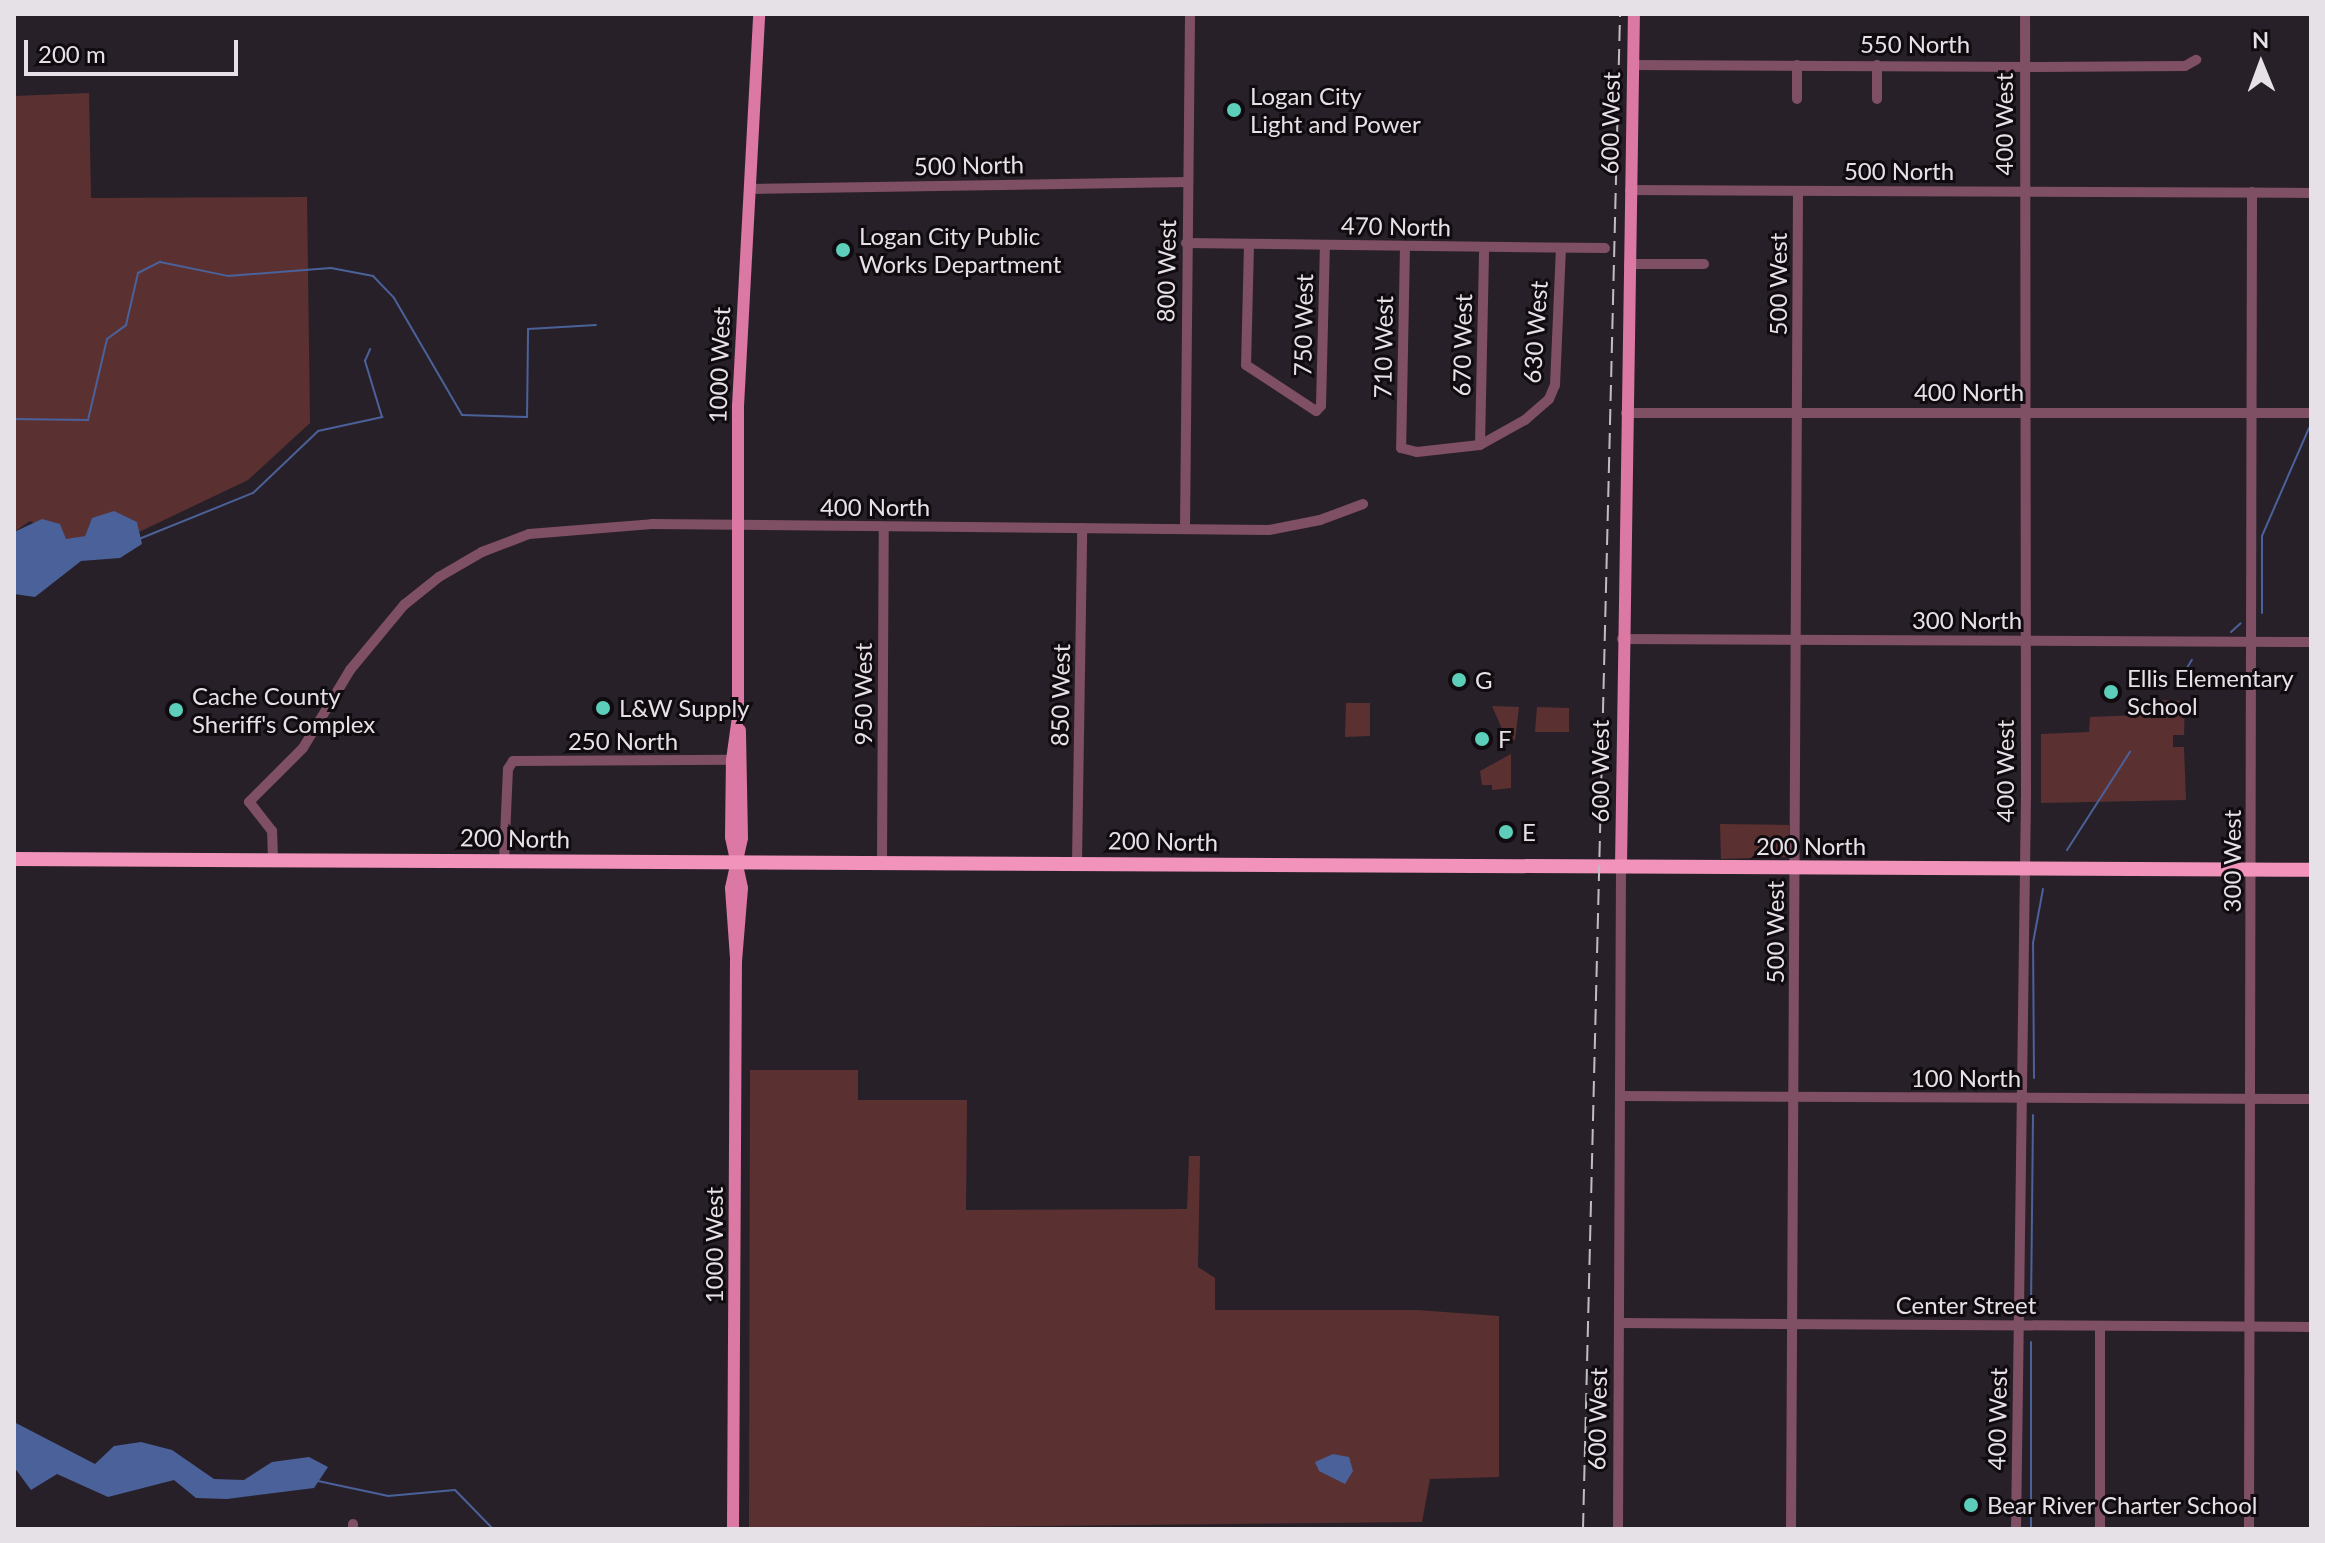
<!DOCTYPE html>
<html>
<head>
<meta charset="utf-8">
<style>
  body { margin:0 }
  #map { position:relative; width:2325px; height:1543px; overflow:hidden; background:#282029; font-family:Lato,sans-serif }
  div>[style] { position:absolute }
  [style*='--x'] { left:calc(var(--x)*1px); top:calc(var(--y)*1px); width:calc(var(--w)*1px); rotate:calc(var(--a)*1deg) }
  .green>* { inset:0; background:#5a3130 }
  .water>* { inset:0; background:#4a619a }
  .stream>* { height:2px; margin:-1px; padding:0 1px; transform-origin:1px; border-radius:1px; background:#4a619a }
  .minor>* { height:10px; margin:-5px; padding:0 5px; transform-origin:5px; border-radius:5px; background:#7f4f64 }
  .major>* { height:12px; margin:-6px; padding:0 6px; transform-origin:6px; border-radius:6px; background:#db78a4 }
  .highway>* { height:14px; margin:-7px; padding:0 7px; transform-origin:7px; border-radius:7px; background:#f293bc }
  .rail>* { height:2px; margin-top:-1px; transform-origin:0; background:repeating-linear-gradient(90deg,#c1bbc2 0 16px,transparent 0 24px) }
  .dots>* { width:22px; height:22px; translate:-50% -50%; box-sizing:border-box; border:4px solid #0f0b0f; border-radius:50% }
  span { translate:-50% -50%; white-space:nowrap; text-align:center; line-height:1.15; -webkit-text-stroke:6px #0f0b0f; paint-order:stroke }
  .street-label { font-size:24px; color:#e6e1e7 }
  .poi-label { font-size:24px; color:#e6e1e7 }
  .left { translate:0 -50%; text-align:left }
  .frame { position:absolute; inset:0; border:16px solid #e6e1e7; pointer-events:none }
  .north { position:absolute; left:2221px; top:24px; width:80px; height:80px; -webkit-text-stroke:6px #0f0b0f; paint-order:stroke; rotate:359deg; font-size:22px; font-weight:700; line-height:32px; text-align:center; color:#e6e1e7 }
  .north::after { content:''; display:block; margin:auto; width:28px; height:36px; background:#e6e1e7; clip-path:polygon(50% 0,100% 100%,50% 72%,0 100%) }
  .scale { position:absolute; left:24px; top:40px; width:214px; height:36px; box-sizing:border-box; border:4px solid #e6e1e7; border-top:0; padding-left:10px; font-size:24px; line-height:28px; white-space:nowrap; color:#e6e1e7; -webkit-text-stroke:6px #0f0b0f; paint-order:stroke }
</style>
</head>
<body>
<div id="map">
  <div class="green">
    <div style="clip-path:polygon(89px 93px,91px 198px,307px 197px,310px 423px,248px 480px,139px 532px,137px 522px,92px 518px,85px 536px,66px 540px,30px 521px,14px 532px,14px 96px)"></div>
    <div style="clip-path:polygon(2162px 700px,2185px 701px,2184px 735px,2173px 735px,2173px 747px,2184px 747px,2186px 800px,2041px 803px,2041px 734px,2089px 732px,2090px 717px,2162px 714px)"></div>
    <div style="clip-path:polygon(1346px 703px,1370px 703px,1370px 736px,1345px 737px)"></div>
    <div style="clip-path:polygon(1492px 706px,1519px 707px,1515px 740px,1506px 738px)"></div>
    <div style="clip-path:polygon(1537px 707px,1569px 708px,1569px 732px,1535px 732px)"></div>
    <div style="clip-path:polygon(1511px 754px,1511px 788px,1492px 790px,1492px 785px,1482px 785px,1480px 771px)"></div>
    <div style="clip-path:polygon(1720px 824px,1789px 825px,1789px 857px,1721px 859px)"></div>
    <div style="clip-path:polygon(750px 1070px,858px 1070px,858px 1100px,967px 1100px,966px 1210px,1187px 1209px,1189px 1156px,1200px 1156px,1198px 1267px,1215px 1278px,1215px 1310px,1417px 1310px,1499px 1316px,1499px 1477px,1430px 1479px,1422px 1522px,749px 1529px)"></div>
  </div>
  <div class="water">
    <div style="clip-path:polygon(114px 511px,137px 522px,142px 544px,120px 558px,81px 561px,35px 597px,14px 594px,14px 532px,42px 519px,60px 524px,66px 539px,85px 536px,92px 518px)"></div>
    <div style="clip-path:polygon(14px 1422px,95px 1464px,114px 1446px,141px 1442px,172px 1450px,214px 1479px,244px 1480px,272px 1462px,309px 1457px,328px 1467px,314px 1488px,227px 1499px,196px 1498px,174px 1480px,108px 1497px,57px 1474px,31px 1490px,14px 1467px)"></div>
    <div style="clip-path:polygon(1333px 1454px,1349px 1457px,1353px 1471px,1345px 1484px,1319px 1471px,1315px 1462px)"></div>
  </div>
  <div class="stream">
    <div style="--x:14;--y:419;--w:74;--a:0.8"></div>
    <div style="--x:88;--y:420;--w:83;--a:-76.8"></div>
    <div style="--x:107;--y:339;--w:24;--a:-36"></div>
    <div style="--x:126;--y:325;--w:53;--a:-77"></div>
    <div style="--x:138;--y:273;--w:25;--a:-27"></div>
    <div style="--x:160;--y:262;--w:69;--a:11.6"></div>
    <div style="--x:228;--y:276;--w:103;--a:-4.4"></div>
    <div style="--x:331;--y:268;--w:43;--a:10.8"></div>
    <div style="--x:373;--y:276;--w:30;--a:46"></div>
    <div style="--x:394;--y:298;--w:135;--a:59.8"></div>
    <div style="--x:462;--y:415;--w:65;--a:1.8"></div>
    <div style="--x:527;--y:417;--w:88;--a:-89.3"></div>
    <div style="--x:528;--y:329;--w:68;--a:-3.4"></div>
    <div style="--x:139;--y:539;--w:123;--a:-22"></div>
    <div style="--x:253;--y:493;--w:90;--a:-43.6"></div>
    <div style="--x:318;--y:431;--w:66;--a:-12.3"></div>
    <div style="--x:382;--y:417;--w:59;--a:-106.9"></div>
    <div style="--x:365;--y:361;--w:13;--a:-67"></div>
    <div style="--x:2262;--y:613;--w:77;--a:-90"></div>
    <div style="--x:2262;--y:536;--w:118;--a:-66.5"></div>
    <div style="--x:2231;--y:632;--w:13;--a:-42"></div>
    <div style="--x:2178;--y:683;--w:27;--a:-59"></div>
    <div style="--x:2067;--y:850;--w:117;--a:-57.3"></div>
    <div style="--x:2034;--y:1078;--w:135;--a:-90.4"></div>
    <div style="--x:2033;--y:943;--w:55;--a:-79.5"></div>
    <div style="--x:2031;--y:1308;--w:193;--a:-89.4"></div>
    <div style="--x:318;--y:1481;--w:72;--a:12.1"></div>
    <div style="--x:388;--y:1496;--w:67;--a:-5.1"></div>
    <div style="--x:455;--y:1490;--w:54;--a:45.7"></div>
    <div style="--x:2031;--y:1529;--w:187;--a:-90"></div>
  </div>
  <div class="minor">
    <div style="--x:1633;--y:65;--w:405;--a:0.3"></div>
    <div style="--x:2038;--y:67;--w:147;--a:-0.4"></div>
    <div style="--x:2185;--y:66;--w:13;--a:-29"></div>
    <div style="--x:1797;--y:99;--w:34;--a:-90"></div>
    <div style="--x:1877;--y:99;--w:34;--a:-90"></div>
    <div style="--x:750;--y:189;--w:438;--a:-0.9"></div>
    <div style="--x:1630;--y:190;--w:681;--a:0.25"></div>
    <div style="--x:1186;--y:243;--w:419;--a:0.7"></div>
    <div style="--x:1249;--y:244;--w:121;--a:91.4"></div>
    <div style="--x:1246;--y:365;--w:84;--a:33.3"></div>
    <div style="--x:1316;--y:411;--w:7;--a:-45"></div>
    <div style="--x:1321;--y:406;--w:161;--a:-88.6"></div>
    <div style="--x:1405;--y:246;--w:202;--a:91.1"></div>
    <div style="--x:1401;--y:448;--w:16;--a:14"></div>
    <div style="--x:1417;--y:452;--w:63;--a:-6.3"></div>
    <div style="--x:1480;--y:445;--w:51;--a:-29.1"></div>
    <div style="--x:1525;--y:420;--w:32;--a:-41"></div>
    <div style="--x:1549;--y:399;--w:15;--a:-67"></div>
    <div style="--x:1555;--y:385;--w:137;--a:-87.5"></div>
    <div style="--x:1629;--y:264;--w:75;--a:0"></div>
    <div style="--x:1626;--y:413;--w:685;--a:0"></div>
    <div style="--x:1480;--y:445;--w:198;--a:-88.8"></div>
    <div style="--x:1185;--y:529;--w:515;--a:-89.44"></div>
    <div style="--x:1622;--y:639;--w:689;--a:0.25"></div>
    <div style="--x:273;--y:858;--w:27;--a:-92"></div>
    <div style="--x:272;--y:831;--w:37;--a:-128"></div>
    <div style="--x:249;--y:802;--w:76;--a:-45"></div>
    <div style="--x:303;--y:748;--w:91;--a:-58.9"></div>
    <div style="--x:350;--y:670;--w:85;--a:-50.3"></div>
    <div style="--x:404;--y:605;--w:45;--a:-38.7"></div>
    <div style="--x:439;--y:577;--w:50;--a:-30.2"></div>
    <div style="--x:482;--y:552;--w:50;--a:-21"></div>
    <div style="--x:529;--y:534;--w:123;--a:-4.6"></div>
    <div style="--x:652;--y:524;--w:617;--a:0.56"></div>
    <div style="--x:1269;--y:530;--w:52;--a:-11.1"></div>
    <div style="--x:1320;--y:520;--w:46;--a:-20.4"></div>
    <div style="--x:504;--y:860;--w:91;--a:-87.5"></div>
    <div style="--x:508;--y:769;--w:9;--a:-58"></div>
    <div style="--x:513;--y:761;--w:219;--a:-0.3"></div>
    <div style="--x:882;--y:862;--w:335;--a:-89.7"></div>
    <div style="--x:1077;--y:862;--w:334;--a:-89.1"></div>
    <div style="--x:1621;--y:1096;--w:690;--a:0.25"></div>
    <div style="--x:1620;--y:1323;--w:691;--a:0.33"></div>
    <div style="--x:353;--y:1524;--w:5;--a:90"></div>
    <div style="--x:1618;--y:1529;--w:663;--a:-89.74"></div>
    <div style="--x:1791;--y:1529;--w:1338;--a:-89.7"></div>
    <div style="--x:2016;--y:1529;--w:737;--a:-89.22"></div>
    <div style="--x:2026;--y:792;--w:778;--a:-90.07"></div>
    <div style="--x:2100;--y:1529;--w:203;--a:-90"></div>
    <div style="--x:2249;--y:1529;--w:1337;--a:-89.87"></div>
  </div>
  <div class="major">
    <div style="--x:1621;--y:866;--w:852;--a:-89.13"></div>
    <div style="--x:736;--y:958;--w:70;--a:-94.1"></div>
    <div style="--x:731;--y:888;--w:51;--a:-77.6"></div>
    <div style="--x:742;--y:838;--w:108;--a:-91.1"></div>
    <div style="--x:733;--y:1529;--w:568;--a:-89.7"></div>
    <div style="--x:736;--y:961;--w:73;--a:-85.3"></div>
    <div style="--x:742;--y:888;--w:52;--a:-102.2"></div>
    <div style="--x:731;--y:837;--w:77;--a:-89.3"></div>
    <div style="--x:732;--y:760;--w:43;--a:-82.1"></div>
    <div style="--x:738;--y:717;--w:311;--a:-90"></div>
    <div style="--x:738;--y:406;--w:393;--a:-86.9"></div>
  </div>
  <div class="highway">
    <div style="--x:14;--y:859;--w:2297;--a:0.27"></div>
  </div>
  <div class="rail">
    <div style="--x:1583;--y:1529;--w:1515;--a:-88.6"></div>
  </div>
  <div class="dots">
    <div style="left:1234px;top:110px;background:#5cceba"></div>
    <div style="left:843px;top:250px;background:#5cceba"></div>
    <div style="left:1459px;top:680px;background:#5cceba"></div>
    <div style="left:2111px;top:692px;background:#5cceba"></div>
    <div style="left:603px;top:708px;background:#5cceba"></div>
    <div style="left:176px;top:710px;background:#5cceba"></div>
    <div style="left:1482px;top:739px;background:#5cceba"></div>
    <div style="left:1506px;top:832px;background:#5cceba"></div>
    <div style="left:1971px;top:1505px;background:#5cceba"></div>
  </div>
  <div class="street-label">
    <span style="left:1915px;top:44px">550 North</span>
    <span style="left:1610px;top:123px;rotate:-89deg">600 West</span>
    <span style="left:2004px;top:124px;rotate:-90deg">400 West</span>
    <span style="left:969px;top:165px;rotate:-1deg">500 North</span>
    <span style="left:1899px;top:171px">500 North</span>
    <span style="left:1396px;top:226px;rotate:1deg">470 North</span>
    <span style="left:1166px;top:271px;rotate:-89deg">800 West</span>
    <span style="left:1778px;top:284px;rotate:-90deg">500 West</span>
    <span style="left:1303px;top:325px;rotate:-89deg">750 West</span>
    <span style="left:1535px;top:332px;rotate:-86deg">630 West</span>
    <span style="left:1462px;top:345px;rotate:-89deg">670 West</span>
    <span style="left:1383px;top:347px;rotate:-89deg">710 West</span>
    <span style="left:719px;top:365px;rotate:-88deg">1000 West</span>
    <span style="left:1969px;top:392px">400 North</span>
    <span style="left:875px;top:507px">400 North</span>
    <span style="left:1967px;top:620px">300 North</span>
    <span style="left:863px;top:694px;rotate:-90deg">950 West</span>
    <span style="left:1060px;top:695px;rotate:-89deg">850 West</span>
    <span style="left:623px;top:741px">250 North</span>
    <span style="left:1600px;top:771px;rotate:-90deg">600 West</span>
    <span style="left:2005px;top:771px;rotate:-90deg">400 West</span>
    <span style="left:515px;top:838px;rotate:1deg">200 North</span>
    <span style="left:1163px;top:841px;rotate:1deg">200 North</span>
    <span style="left:1811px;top:846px">200 North</span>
    <span style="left:2232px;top:861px;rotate:-90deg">300 West</span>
    <span style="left:1775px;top:932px;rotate:-90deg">500 West</span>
    <span style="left:1966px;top:1078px">100 North</span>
    <span style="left:714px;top:1245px;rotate:-90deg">1000 West</span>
    <span style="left:1966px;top:1305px">Center Street</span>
    <span style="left:1597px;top:1419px;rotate:-89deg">600 West</span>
    <span style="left:1997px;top:1419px;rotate:-89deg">400 West</span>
  </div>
  <div class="poi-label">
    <span class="left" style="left:1250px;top:110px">Logan City<br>Light and Power</span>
    <span class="left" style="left:859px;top:250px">Logan City Public<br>Works Department</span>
    <span class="left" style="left:2127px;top:692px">Ellis Elementary<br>School</span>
    <span class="left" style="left:1475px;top:680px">G</span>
    <span class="left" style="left:192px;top:710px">Cache County<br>Sheriff's Complex</span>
    <span class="left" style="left:619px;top:708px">L&amp;W Supply</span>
    <span class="left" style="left:1498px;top:739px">F</span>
    <span class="left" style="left:1522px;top:832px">E</span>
    <span class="left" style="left:1987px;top:1505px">Bear River Charter School</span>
  </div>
  <div class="frame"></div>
  <div class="north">N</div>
  <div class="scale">200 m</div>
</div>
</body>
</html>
